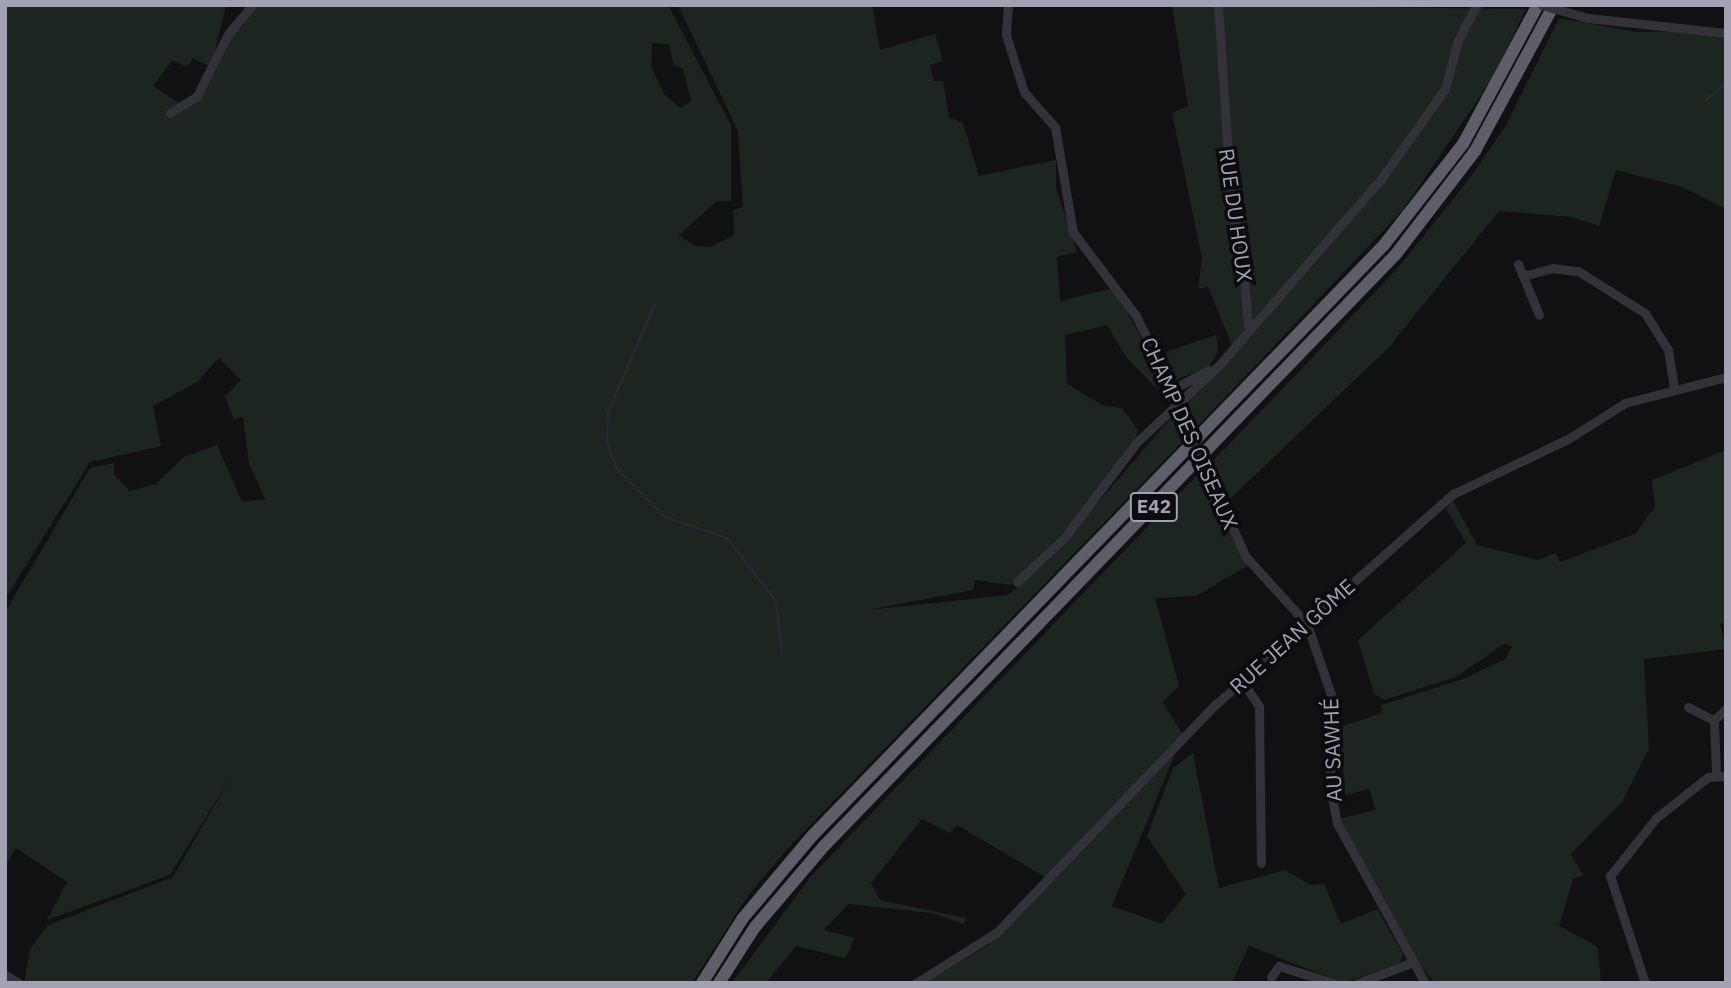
<!DOCTYPE html>
<html>
<head>
<meta charset="utf-8">
<style>
  body { margin:0 }
  #map { position:relative; width:1731px; height:988px; overflow:hidden; background:#111113; font-family:"IBM Plex Sans",sans-serif }
  div>[style] { position:absolute }
  [style*='--x'] { left:calc(var(--x)*1px); top:calc(var(--y)*1px); width:calc(var(--w)*1px); rotate:calc(var(--a)*1deg) }
  .green>* { inset:0; background:#1d2520 }
  .stream>* { height:2px; margin:-1px; padding:0 1px; transform-origin:1px; border-radius:1px; background:#272b36 }
  .minor>* { height:9px; margin:-4.5px; padding:0 4.5px; transform-origin:4.5px; border-radius:4.5px; background:#333238 }
  .highway>* { height:12px; margin:-6px; padding:0 6px; transform-origin:6px; border-radius:6px; background:#5e5e69 }
  .minor-bridge>* { height:9px; margin:-4.5px; padding:0 4.5px; transform-origin:4.5px; border-radius:4.5px; background:#333238 }
  span { translate:-50% -50%; white-space:nowrap; text-align:center; line-height:1.15; -webkit-text-stroke:7px #0c0c0e; paint-order:stroke }
  .shield-label span { padding:2px 5px; background:#0c0c0e; border:2px solid; border-radius:5px; -webkit-text-stroke-width:0 }
  .shield-label { font-size:19px; color:#a2a2b4; font-weight:700 }
  .street-label { font-size:21px; color:#a2a2b4 }
  .frame { position:absolute; inset:0; border:7px solid #a2a2b4; pointer-events:none }
</style>
</head>
<body>
<div id="map">
  <div class="green">
    <div style="clip-path:polygon(evenodd,5px 5px,226px 5px,211px 67px,193px 58px,186px 67px,173px 60px,153px 86px,185px 107px,209px 79px,239px 20px,258px 5px,668px 5px,731px 125px,731px 201px,717px 201px,679px 235px,694px 246px,711px 247px,734px 235px,733px 210px,743px 207px,738px 131px,678px 5px,872px 5px,880px 50px,935px 34px,943px 61px,930px 65px,934px 81px,943px 81px,949px 117px,963px 123px,979px 176px,1056px 160px,1056px 188px,1077px 252px,1057px 257px,1060px 301px,1114px 288px,1173px 396px,1167px 399px,1127px 358px,1107px 325px,1065px 335px,1067px 384px,1104px 406px,1122px 408px,1138px 430px,1134px 447px,1072px 524px,1011px 585px,975px 580px,973px 590px,868px 610px,1008px 595px,1047px 562px,1176px 412px,1186px 438px,789px 847px,747px 897px,692px 983px,24px 983px,30px 949px,48px 925px,173px 877px,232px 775px,170px 875px,47px 920px,67px 882px,16px 848px,5px 866px,5px 612px,90px 468px,114px 463px,114px 475px,130px 491px,156px 484px,184px 457px,217px 445px,242px 502px,265px 499px,249px 464px,243px 417px,234px 419px,225px 397px,241px 380px,219px 358px,197px 382px,153px 406px,161px 446px,90px 462px,5px 599px,5px 5px,652px 43px,669px 44px,674px 65px,683px 69px,691px 101px,680px 108px,664px 94px,651px 66px,652px 43px)"></div>
    <div style="clip-path:polygon(1172px 5px,1526px 9px,1492px 79px,1402px 211px,1196px 428px,1183px 400px,1234px 350px,1208px 287px,1198px 289px,1202px 258px,1172px 113px,1188px 106px)"></div>
    <div style="clip-path:polygon(1559px 18px,1636px 32px,1710px 31px,1726px 38px,1726px 209px,1683px 187px,1616px 170px,1599px 226px,1572px 217px,1499px 211px,1388px 348px,1229px 500px,1214px 460px,1396px 270px,1466px 183px,1505px 127px)"></div>
    <div style="clip-path:polygon(1216px 335px,1218px 351px,1209px 367px,1175px 380px,1163px 353px)"></div>
    <div style="clip-path:polygon(1726px 450px,1726px 622px,1720px 624px,1726px 649px,1644px 659px,1649px 749px,1622px 802px,1571px 854px,1583px 875px,1573px 879px,1559px 926px,1598px 947px,1601px 983px,1434px 983px,1410px 951px,1339px 819px,1375px 810px,1370px 789px,1345px 795px,1340px 727px,1382px 713px,1381px 705px,1463px 679px,1506px 659px,1512px 646px,1504px 644px,1456px 677px,1384px 700px,1374px 693px,1358px 640px,1466px 543px,1446px 509px,1453px 500px,1477px 545px,1538px 560px,1556px 553px,1560px 562px,1635px 534px,1655px 507px,1652px 480px)"></div>
    <div style="clip-path:polygon(1201px 471px,1247px 566px,1196px 596px,1155px 598px,1179px 686px,1163px 702px,1183px 735px,1045px 877px,957px 825px,950px 833px,922px 819px,871px 883px,880px 900px,966px 918px,964px 924px,931px 913px,849px 904px,824px 930px,855px 938px,845px 958px,796px 946px,766px 983px,732px 983px,811px 876px)"></div>
    <div style="clip-path:polygon(1177px 749px,1112px 906px,1162px 924px,1186px 894px,1147px 836px,1173px 768px,1193px 753px,1219px 888px,1285px 870px,1311px 885px,1324px 884px,1341px 924px,1377px 909px,1403px 954px,1400px 963px,1344px 983px,1249px 946px,1232px 983px,925px 983px,988px 945px)"></div>
  </div>
  <div class="stream">
    <div style="--x:1706;--y:100;--w:26;--a:-40"></div>
    <div style="--x:655;--y:304;--w:118;--a:113.5"></div>
    <div style="--x:608;--y:412;--w:30;--a:92"></div>
    <div style="--x:607;--y:442;--w:29;--a:70"></div>
    <div style="--x:617;--y:469;--w:68;--a:45"></div>
    <div style="--x:665;--y:517;--w:65;--a:18.7"></div>
    <div style="--x:727;--y:538;--w:80;--a:52.1"></div>
    <div style="--x:776;--y:601;--w:53;--a:83.5"></div>
  </div>
  <div class="minor">
    <div style="--x:1008;--y:5;--w:30;--a:94"></div>
    <div style="--x:1006;--y:35;--w:60;--a:72.5"></div>
    <div style="--x:1024;--y:92;--w:47;--a:48.5"></div>
    <div style="--x:1055;--y:127;--w:107;--a:80.3"></div>
    <div style="--x:1073;--y:232;--w:105;--a:53.1"></div>
    <div style="--x:1136;--y:316;--w:97;--a:63.7"></div>
    <div style="--x:1218;--y:5;--w:212;--a:86.2"></div>
    <div style="--x:1232;--y:217;--w:16;--a:60"></div>
    <div style="--x:1240;--y:231;--w:95;--a:85.2"></div>
    <div style="--x:1588;--y:18;--w:139;--a:6.2"></div>
    <div style="--x:170;--y:113;--w:32;--a:-32"></div>
    <div style="--x:197;--y:96;--w:69;--a:-63.4"></div>
    <div style="--x:228;--y:34;--w:38;--a:-50"></div>
    <div style="--x:1518;--y:264;--w:55;--a:67.6"></div>
    <div style="--x:1523;--y:276;--w:30;--a:-15"></div>
    <div style="--x:1552;--y:268;--w:26;--a:7"></div>
    <div style="--x:1578;--y:271;--w:79;--a:32.1"></div>
    <div style="--x:1645;--y:313;--w:44;--a:58.1"></div>
    <div style="--x:1668;--y:350;--w:37;--a:81"></div>
    <div style="--x:1173;--y:389;--w:40;--a:-28"></div>
    <div style="--x:1220;--y:500;--w:63;--a:65.5"></div>
    <div style="--x:1246;--y:557;--w:91;--a:47.7"></div>
    <div style="--x:1307;--y:624;--w:78;--a:71.3"></div>
    <div style="--x:1332;--y:698;--w:89;--a:91.3"></div>
    <div style="--x:1330;--y:787;--w:37;--a:79"></div>
    <div style="--x:1337;--y:823;--w:183;--a:61.2"></div>
    <div style="--x:1017;--y:582;--w:64;--a:-43.1"></div>
    <div style="--x:1064;--y:538;--w:119;--a:-52.8"></div>
    <div style="--x:1136;--y:443;--w:115;--a:-43.2"></div>
    <div style="--x:1220;--y:364;--w:245;--a:-49"></div>
    <div style="--x:1381;--y:179;--w:110;--a:-54.6"></div>
    <div style="--x:1445;--y:89;--w:51;--a:-75.1"></div>
    <div style="--x:1458;--y:40;--w:40;--a:-62"></div>
    <div style="--x:1242;--y:681;--w:30;--a:56"></div>
    <div style="--x:1259;--y:706;--w:157;--a:89.3"></div>
    <div style="--x:1688;--y:707;--w:29;--a:27"></div>
    <div style="--x:1714;--y:720;--w:52;--a:87.8"></div>
    <div style="--x:1714;--y:720;--w:16;--a:-43"></div>
    <div style="--x:5;--y:975;--w:16;--a:30"></div>
    <div style="--x:1271;--y:977;--w:14;--a:-54"></div>
    <div style="--x:1279;--y:966;--w:57;--a:17.5"></div>
    <div style="--x:916;--y:983;--w:96;--a:-32.2"></div>
    <div style="--x:997;--y:932;--w:315;--a:-46.2"></div>
    <div style="--x:1215;--y:705;--w:318;--a:-41.6"></div>
    <div style="--x:1453;--y:494;--w:127;--a:-25.6"></div>
    <div style="--x:1568;--y:439;--w:67;--a:-32.3"></div>
    <div style="--x:1625;--y:403;--w:104;--a:-14.4"></div>
    <div style="--x:1358;--y:983;--w:59;--a:-20.9"></div>
    <div style="--x:1645;--y:983;--w:113;--a:-108.1"></div>
    <div style="--x:1610;--y:876;--w:74;--a:-51.6"></div>
    <div style="--x:1656;--y:818;--w:66;--a:-38.3"></div>
    <div style="--x:1708;--y:777;--w:18;--a:-3"></div>
  </div>
  <div class="highway">
    <div style="--x:702;--y:983;--w:77;--a:-57.8"></div>
    <div style="--x:743;--y:918;--w:109;--a:-49.9"></div>
    <div style="--x:813;--y:835;--w:821;--a:-45.94"></div>
    <div style="--x:1384;--y:245;--w:128;--a:-52"></div>
    <div style="--x:1463;--y:144;--w:158;--a:-61.7"></div>
    <div style="--x:719;--y:983;--w:67;--a:-57.3"></div>
    <div style="--x:755;--y:927;--w:106;--a:-49.6"></div>
    <div style="--x:824;--y:846;--w:823;--a:-45.98"></div>
    <div style="--x:1396;--y:254;--w:130;--a:-52.5"></div>
    <div style="--x:1475;--y:151;--w:166;--a:-61.6"></div>
  </div>
  <div class="minor-bridge">
    <div style="--x:1542;--y:5;--w:48;--a:15.8"></div>
    <div style="--x:1181;--y:408;--w:100;--a:67"></div>
  </div>
  <div class="shield-label">
    <span style="left:1154px;top:507px">E42</span>
  </div>
  <div class="street-label">
    <span style="left:1236px;top:215px;rotate:82deg">RUE DU HOUX</span>
    <span style="left:1190px;top:433px;rotate:66deg">CHAMP DES OISEAUX</span>
    <span style="left:1292px;top:636px;rotate:-42deg">RUE JEAN GÔME</span>
    <span style="left:1332px;top:750px;rotate:-92deg">AU SAWHÉ</span>
  </div>
  <div class="frame"></div>
</div>
</body>
</html>
